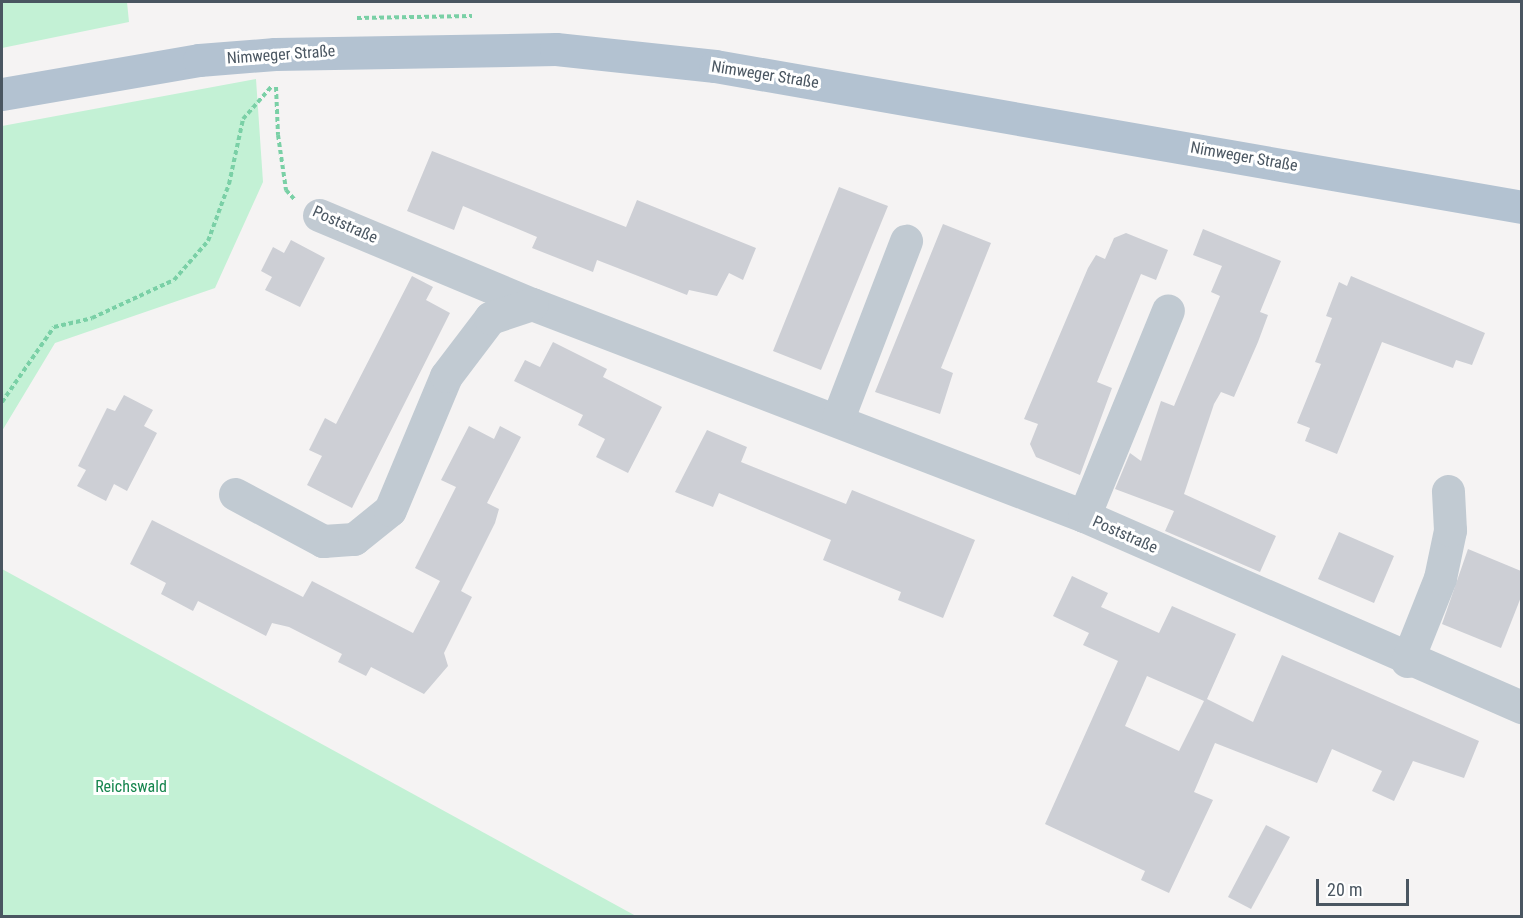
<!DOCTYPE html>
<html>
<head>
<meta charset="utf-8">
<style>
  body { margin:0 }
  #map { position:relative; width:1523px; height:918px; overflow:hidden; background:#f5f3f3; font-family:"Roboto Condensed",sans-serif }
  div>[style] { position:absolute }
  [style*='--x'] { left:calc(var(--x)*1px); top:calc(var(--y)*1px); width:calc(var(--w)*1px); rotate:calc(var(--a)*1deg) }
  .green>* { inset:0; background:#c3f1d5 }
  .building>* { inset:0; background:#cdcfd5 }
  .path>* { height:4px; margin-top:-2px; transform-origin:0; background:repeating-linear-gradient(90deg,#7ad0a6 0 4.5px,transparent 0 7.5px) }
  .minor>* { height:33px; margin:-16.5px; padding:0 16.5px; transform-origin:16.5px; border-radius:16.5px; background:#c1cad2 }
  .major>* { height:33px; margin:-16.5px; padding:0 16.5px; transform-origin:16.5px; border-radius:16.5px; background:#b3c2d1 }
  span { translate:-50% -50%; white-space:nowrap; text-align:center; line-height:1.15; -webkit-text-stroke:6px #fff; paint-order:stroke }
  .street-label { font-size:16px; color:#4a5661 }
  .park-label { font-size:16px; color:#17864f }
  .frame { position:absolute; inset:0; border:3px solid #4a5661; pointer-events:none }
  .scale { position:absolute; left:1316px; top:879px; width:93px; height:27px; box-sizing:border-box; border:3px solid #4a5661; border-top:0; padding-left:8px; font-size:18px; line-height:21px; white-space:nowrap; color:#4a5661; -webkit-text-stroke:4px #fff; paint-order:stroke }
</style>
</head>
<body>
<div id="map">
  <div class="green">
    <div style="clip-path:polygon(2px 2px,127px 2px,129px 22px,2px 48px)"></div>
    <div style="clip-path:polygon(256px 79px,263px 182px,215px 288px,55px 343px,2px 431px,2px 126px)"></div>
    <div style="clip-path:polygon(2px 569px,636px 916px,2px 916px)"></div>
  </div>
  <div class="building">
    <div style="clip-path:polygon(432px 151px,626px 227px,637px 200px,756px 248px,743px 280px,729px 273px,717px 296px,689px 290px,687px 295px,597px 260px,593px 272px,532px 248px,537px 237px,463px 206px,454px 230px,407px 211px)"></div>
    <div style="clip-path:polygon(839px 187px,888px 206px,821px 370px,773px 351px)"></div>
    <div style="clip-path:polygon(943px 224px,991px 243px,941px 368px,953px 373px,940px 414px,875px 392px)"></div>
    <div style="clip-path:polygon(1203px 229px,1281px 261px,1260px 312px,1268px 315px,1258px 342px,1234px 397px,1221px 392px,1214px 404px,1184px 494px,1276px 536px,1260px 572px,1165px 531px,1174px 511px,1115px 489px,1130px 453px,1141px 461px,1161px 401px,1174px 406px,1220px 296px,1211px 292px,1222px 266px,1193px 255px)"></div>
    <div style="clip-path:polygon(1126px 233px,1168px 250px,1156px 280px,1141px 274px,1097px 382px,1112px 388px,1080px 475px,1036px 457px,1030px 444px,1038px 424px,1024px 419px,1088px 268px,1096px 255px,1105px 259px,1114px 238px)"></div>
    <div style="clip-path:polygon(291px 240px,325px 258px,300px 307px,265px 290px,272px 277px,261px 271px,273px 247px,284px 253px)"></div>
    <div style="clip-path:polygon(412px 276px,433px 287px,426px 300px,450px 313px,352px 508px,307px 485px,322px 456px,309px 450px,325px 418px,336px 424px)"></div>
    <div style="clip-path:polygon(1351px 276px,1485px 333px,1472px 365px,1456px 360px,1453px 368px,1382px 342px,1337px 454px,1305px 441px,1310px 428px,1297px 423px,1321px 364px,1315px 362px,1332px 318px,1326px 316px,1339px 282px,1347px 286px)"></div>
    <div style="clip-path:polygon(553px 342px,607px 369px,603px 377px,662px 407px,628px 473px,596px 457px,605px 439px,578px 425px,583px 415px,514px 381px,525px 360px,540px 367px)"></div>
    <div style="clip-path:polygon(124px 395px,153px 410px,144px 426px,157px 433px,127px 491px,114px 484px,106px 501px,77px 486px,86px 470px,78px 466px,107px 408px,115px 411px)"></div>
    <div style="clip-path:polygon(469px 426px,494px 439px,500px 426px,521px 437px,487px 503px,499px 509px,495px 523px,461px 591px,472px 597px,444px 653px,448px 666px,424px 694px,371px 667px,366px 676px,338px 662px,342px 654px,289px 627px,272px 623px,266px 636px,198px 601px,193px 611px,161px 594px,166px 583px,130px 564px,152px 520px,303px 597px,312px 581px,413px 633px,440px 581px,415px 568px,456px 487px,441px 480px)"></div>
    <div style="clip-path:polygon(707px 430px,747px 447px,741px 462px,846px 504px,852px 490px,975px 540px,943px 618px,898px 600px,901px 592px,823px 560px,831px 540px,719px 493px,713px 507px,675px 492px)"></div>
    <div style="clip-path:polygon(1339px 532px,1394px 556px,1374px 603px,1318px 579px)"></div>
    <div style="clip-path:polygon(1468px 549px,1521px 571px,1521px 597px,1501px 648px,1442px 624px)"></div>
    <div style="clip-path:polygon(evenodd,1072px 576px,1108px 593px,1101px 607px,1159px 633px,1172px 606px,1236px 634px,1207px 699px,1253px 722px,1282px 655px,1479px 741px,1464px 778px,1413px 761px,1394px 801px,1372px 791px,1382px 771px,1332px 749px,1317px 783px,1215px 743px,1194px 792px,1213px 800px,1169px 893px,1141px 880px,1145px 871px,1045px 824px,1118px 661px,1083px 645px,1089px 633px,1053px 616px,1072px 576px,1147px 676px,1204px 701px,1179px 751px,1125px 726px,1147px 676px)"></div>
    <div style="clip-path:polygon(1266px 825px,1290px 837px,1251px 909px,1228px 897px)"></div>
  </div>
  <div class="path">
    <div style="--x:357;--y:18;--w:115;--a:-1"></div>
    <div style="--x:276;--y:87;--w:48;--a:87.6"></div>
    <div style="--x:278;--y:135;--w:56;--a:81.7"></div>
    <div style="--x:286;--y:190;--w:12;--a:48"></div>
    <div style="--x:2;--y:402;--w:91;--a:-55.3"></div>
    <div style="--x:54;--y:327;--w:39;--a:-13"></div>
    <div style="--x:92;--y:318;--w:90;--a:-24.9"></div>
    <div style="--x:174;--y:280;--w:52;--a:-48.9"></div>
    <div style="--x:208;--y:241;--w:61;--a:-69.8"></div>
    <div style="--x:229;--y:184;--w:66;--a:-77.8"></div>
    <div style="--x:243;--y:119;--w:44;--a:-48.7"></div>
  </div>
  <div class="minor">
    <div style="--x:319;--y:215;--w:231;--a:22.7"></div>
    <div style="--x:532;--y:304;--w:591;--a:21.01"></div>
    <div style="--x:1084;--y:516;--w:478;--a:23.6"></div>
    <div style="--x:838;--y:418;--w:190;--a:-69"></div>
    <div style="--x:235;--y:494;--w:100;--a:28.1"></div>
    <div style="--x:323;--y:541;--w:31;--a:-4"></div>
    <div style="--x:354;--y:539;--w:46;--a:-38.9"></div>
    <div style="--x:390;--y:510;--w:145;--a:-67.3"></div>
    <div style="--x:446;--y:376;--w:73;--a:-52.8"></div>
    <div style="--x:490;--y:318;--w:44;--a:-18.4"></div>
    <div style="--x:1084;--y:516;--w:222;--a:-67.8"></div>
    <div style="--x:1407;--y:661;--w:89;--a:-68.3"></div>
    <div style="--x:1440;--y:578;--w:49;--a:-78.2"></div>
    <div style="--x:1450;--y:530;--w:39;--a:-93"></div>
  </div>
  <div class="major">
    <div style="--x:2;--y:94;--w:200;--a:-9.8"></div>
    <div style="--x:199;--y:60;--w:76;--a:-4.5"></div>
    <div style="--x:275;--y:54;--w:281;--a:-1"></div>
    <div style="--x:556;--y:49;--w:160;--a:6.1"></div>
    <div style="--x:715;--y:66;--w:819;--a:9.91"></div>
  </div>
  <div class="street-label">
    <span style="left:281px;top:55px;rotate:-4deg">Nimweger Straße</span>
    <span style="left:765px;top:75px;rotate:9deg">Nimweger Straße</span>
    <span style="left:1244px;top:157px;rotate:10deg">Nimweger Straße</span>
    <span style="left:345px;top:225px;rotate:24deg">Poststraße</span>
    <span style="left:1125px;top:535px;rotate:24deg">Poststraße</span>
  </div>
  <div class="park-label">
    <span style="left:131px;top:787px">Reichswald</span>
  </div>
  <div class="frame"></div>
  <div class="scale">20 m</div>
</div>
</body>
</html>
